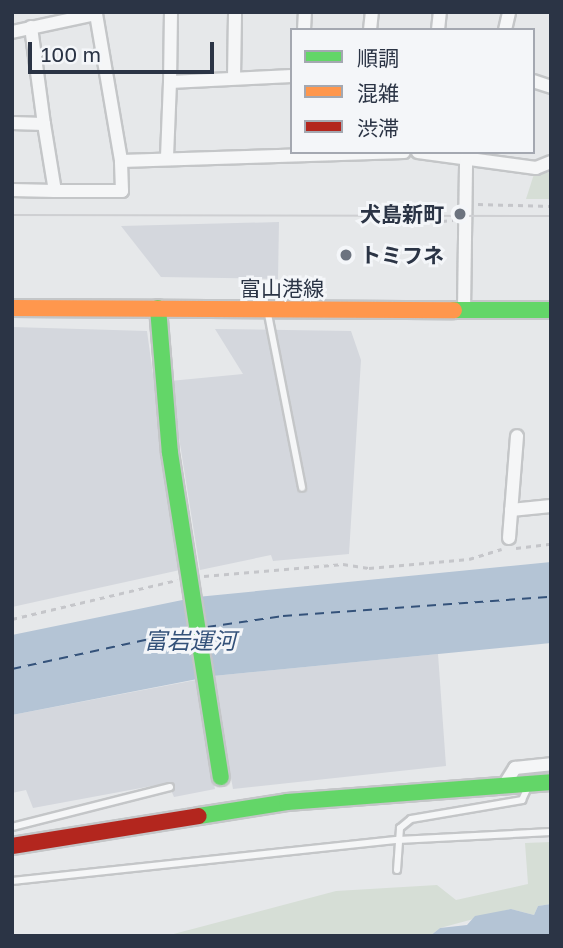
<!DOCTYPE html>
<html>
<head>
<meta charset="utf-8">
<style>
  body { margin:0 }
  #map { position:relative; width:563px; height:948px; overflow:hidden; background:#e6e8ea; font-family:"Golos Text","Noto Sans JP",sans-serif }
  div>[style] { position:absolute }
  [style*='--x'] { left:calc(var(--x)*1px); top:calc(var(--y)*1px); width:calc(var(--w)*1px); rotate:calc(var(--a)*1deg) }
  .built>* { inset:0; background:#d4d7dd }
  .green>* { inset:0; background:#d6ded6 }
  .water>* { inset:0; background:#b4c4d5 }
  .ferry>* { height:2px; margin-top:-1px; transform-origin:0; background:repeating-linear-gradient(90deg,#34527a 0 9px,transparent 0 16px) }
  .path>* { height:2.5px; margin-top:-1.25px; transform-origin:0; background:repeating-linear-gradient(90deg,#c5c6ca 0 5px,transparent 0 10px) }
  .roads { filter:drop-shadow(2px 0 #c4c6c8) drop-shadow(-2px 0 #c4c6c8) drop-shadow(0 2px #c4c6c8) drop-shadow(0 -2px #c4c6c8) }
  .lane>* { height:6px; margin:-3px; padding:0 3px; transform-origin:3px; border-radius:3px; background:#f5f6f7 }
  .street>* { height:12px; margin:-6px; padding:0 6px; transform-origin:6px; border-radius:6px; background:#f5f6f7 }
  .fast>* { height:16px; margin:-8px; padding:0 8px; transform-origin:8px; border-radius:8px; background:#63d668 }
  .slow>* { height:16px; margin:-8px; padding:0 8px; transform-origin:8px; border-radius:8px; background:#ff974d }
  .jam>* { height:16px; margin:-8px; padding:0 8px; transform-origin:8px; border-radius:8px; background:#b3261e }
  .tram>* { height:2px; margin:-1px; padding:0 1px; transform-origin:1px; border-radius:1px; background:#cecfd2 }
  .dots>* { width:19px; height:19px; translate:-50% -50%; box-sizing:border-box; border:4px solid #f4f6f9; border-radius:50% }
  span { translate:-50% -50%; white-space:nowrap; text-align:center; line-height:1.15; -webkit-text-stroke:6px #f4f6f9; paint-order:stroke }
  .poi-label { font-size:21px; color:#2b3445; font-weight:700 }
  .right { translate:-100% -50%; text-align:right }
  .left { translate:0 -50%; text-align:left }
  .street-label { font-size:21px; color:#2b3445 }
  .water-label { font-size:23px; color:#34527a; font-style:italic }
  .frame { position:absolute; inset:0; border:14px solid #2b3445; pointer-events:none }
  .legend { position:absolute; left:290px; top:28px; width:245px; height:126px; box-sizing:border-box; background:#f4f6f9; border:2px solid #a4a8b1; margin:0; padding:9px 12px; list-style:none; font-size:21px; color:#2b3445 }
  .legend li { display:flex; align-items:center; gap:14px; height:35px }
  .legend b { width:35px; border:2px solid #a4a8b1 }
  .scale { position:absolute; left:28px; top:42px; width:186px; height:32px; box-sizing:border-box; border:4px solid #2b3445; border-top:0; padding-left:9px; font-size:21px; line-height:24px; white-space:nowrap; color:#2b3445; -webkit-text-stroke:5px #f4f6f9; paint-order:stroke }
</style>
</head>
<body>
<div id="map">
  <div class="built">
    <div style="clip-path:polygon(279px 222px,278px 279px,161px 277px,121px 226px)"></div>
    <div style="clip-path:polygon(12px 327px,147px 331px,180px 570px,12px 607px)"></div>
    <div style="clip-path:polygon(215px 329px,351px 331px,361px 360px,349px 554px,273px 561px,271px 555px,200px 570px,170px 381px,243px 374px)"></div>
    <div style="clip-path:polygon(438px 654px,446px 766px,233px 789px,213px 676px)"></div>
    <div style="clip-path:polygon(196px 680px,215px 789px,174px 797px,168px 783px,33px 808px,26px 790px,12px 793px,12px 715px)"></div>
  </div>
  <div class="green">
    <div style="clip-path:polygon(551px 172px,551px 199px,526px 199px,534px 174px)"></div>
    <div style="clip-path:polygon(551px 842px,551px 904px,538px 906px,534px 915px,511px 909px,440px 928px,430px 936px,166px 936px,336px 891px,437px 885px,456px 900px,528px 884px,525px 843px)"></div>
  </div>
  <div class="water">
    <div style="clip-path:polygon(551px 562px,551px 643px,213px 676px,12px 715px,12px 635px,197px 597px)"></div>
    <div style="clip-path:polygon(551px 904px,551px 936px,430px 936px,440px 928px,467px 925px,475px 916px,511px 909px,534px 915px,538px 906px)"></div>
  </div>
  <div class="ferry">
    <div style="--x:207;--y:627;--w:77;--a:-8.2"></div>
    <div style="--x:283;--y:616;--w:269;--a:-4.1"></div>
    <div style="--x:12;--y:669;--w:183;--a:-12.3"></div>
  </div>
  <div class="path">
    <div style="--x:478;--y:204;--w:73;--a:1.6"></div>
    <div style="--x:442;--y:221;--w:11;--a:-5"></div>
    <div style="--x:516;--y:548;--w:35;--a:-7"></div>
    <div style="--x:204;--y:576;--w:140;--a:-4.9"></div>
    <div style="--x:343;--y:564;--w:26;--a:9"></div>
    <div style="--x:369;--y:568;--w:100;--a:-5.1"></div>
    <div style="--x:469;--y:559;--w:34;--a:-17"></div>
    <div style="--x:12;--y:619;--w:170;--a:-13.3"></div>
  </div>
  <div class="roads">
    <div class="lane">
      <div style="--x:268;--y:314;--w:177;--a:78.9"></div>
      <div style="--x:12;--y:827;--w:163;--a:-14.2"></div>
      <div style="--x:397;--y:870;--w:42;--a:-85.9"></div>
      <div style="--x:400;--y:828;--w:14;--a:-39"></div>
      <div style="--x:411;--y:819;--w:113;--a:-9.7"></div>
      <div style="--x:522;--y:800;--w:14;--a:-65"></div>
      <div style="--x:12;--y:881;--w:388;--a:-6.1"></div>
      <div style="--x:398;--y:840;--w:153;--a:-3"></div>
    </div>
    <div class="street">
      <div style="--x:171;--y:12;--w:70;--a:90.8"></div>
      <div style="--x:170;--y:82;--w:122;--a:-2.8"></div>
      <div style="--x:31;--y:27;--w:98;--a:82.4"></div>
      <div style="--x:304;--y:30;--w:18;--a:-87"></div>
      <div style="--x:370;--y:30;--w:18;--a:-84"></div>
      <div style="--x:438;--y:30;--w:18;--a:-84"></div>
      <div style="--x:505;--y:30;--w:18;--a:-77"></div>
      <div style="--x:12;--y:32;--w:86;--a:-12.1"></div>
      <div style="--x:96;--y:14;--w:149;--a:80.3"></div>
      <div style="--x:234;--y:78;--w:66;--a:-89.1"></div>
      <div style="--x:533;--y:81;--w:19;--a:18"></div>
      <div style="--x:12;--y:123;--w:32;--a:2"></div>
      <div style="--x:44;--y:124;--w:68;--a:80.7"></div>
      <div style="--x:55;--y:191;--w:67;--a:0"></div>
      <div style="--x:122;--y:191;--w:30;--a:-92"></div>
      <div style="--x:121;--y:161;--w:283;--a:-1.8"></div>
      <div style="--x:418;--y:152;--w:119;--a:7.7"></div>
      <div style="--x:536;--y:168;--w:16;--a:-22"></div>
      <div style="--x:167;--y:157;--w:75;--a:-87.7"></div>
      <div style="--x:12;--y:190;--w:43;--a:1.3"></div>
      <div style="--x:464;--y:310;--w:152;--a:-89.2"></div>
      <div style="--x:511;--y:510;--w:40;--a:-5.7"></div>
      <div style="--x:509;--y:538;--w:102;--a:-85.5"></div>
      <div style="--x:505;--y:784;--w:19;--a:-58"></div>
      <div style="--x:515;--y:768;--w:36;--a:-6"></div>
    </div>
    <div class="fast">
      <div style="--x:158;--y:308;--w:145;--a:85.3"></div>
      <div style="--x:170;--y:453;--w:328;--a:81.1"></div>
      <div style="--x:454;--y:310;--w:97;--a:0"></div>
      <div style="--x:199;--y:816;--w:89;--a:-9"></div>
      <div style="--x:287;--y:802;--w:265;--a:-4.3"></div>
    </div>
    <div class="slow">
      <div style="--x:12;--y:308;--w:442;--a:0.3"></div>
    </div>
    <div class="jam">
      <div style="--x:12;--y:846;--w:189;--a:-9.1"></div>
    </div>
  </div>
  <div class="tram">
    <div style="--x:12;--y:215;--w:539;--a:0.11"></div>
  </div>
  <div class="dots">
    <div style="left:460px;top:214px;background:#6c737f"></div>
    <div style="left:346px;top:255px;background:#6c737f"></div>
  </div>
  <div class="poi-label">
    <span class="right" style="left:444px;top:214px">犬島新町</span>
    <span class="left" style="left:360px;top:255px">トミフネ</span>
  </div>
  <div class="street-label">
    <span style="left:282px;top:288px">富山港線</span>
  </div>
  <div class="water-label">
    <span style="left:190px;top:640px">富岩運河</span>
  </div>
  <div class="frame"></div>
  <ul class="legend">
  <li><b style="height:9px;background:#63d668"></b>順調</li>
  <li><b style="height:9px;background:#ff974d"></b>混雑</li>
  <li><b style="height:9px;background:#b3261e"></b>渋滞</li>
  </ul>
  <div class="scale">100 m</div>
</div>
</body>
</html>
